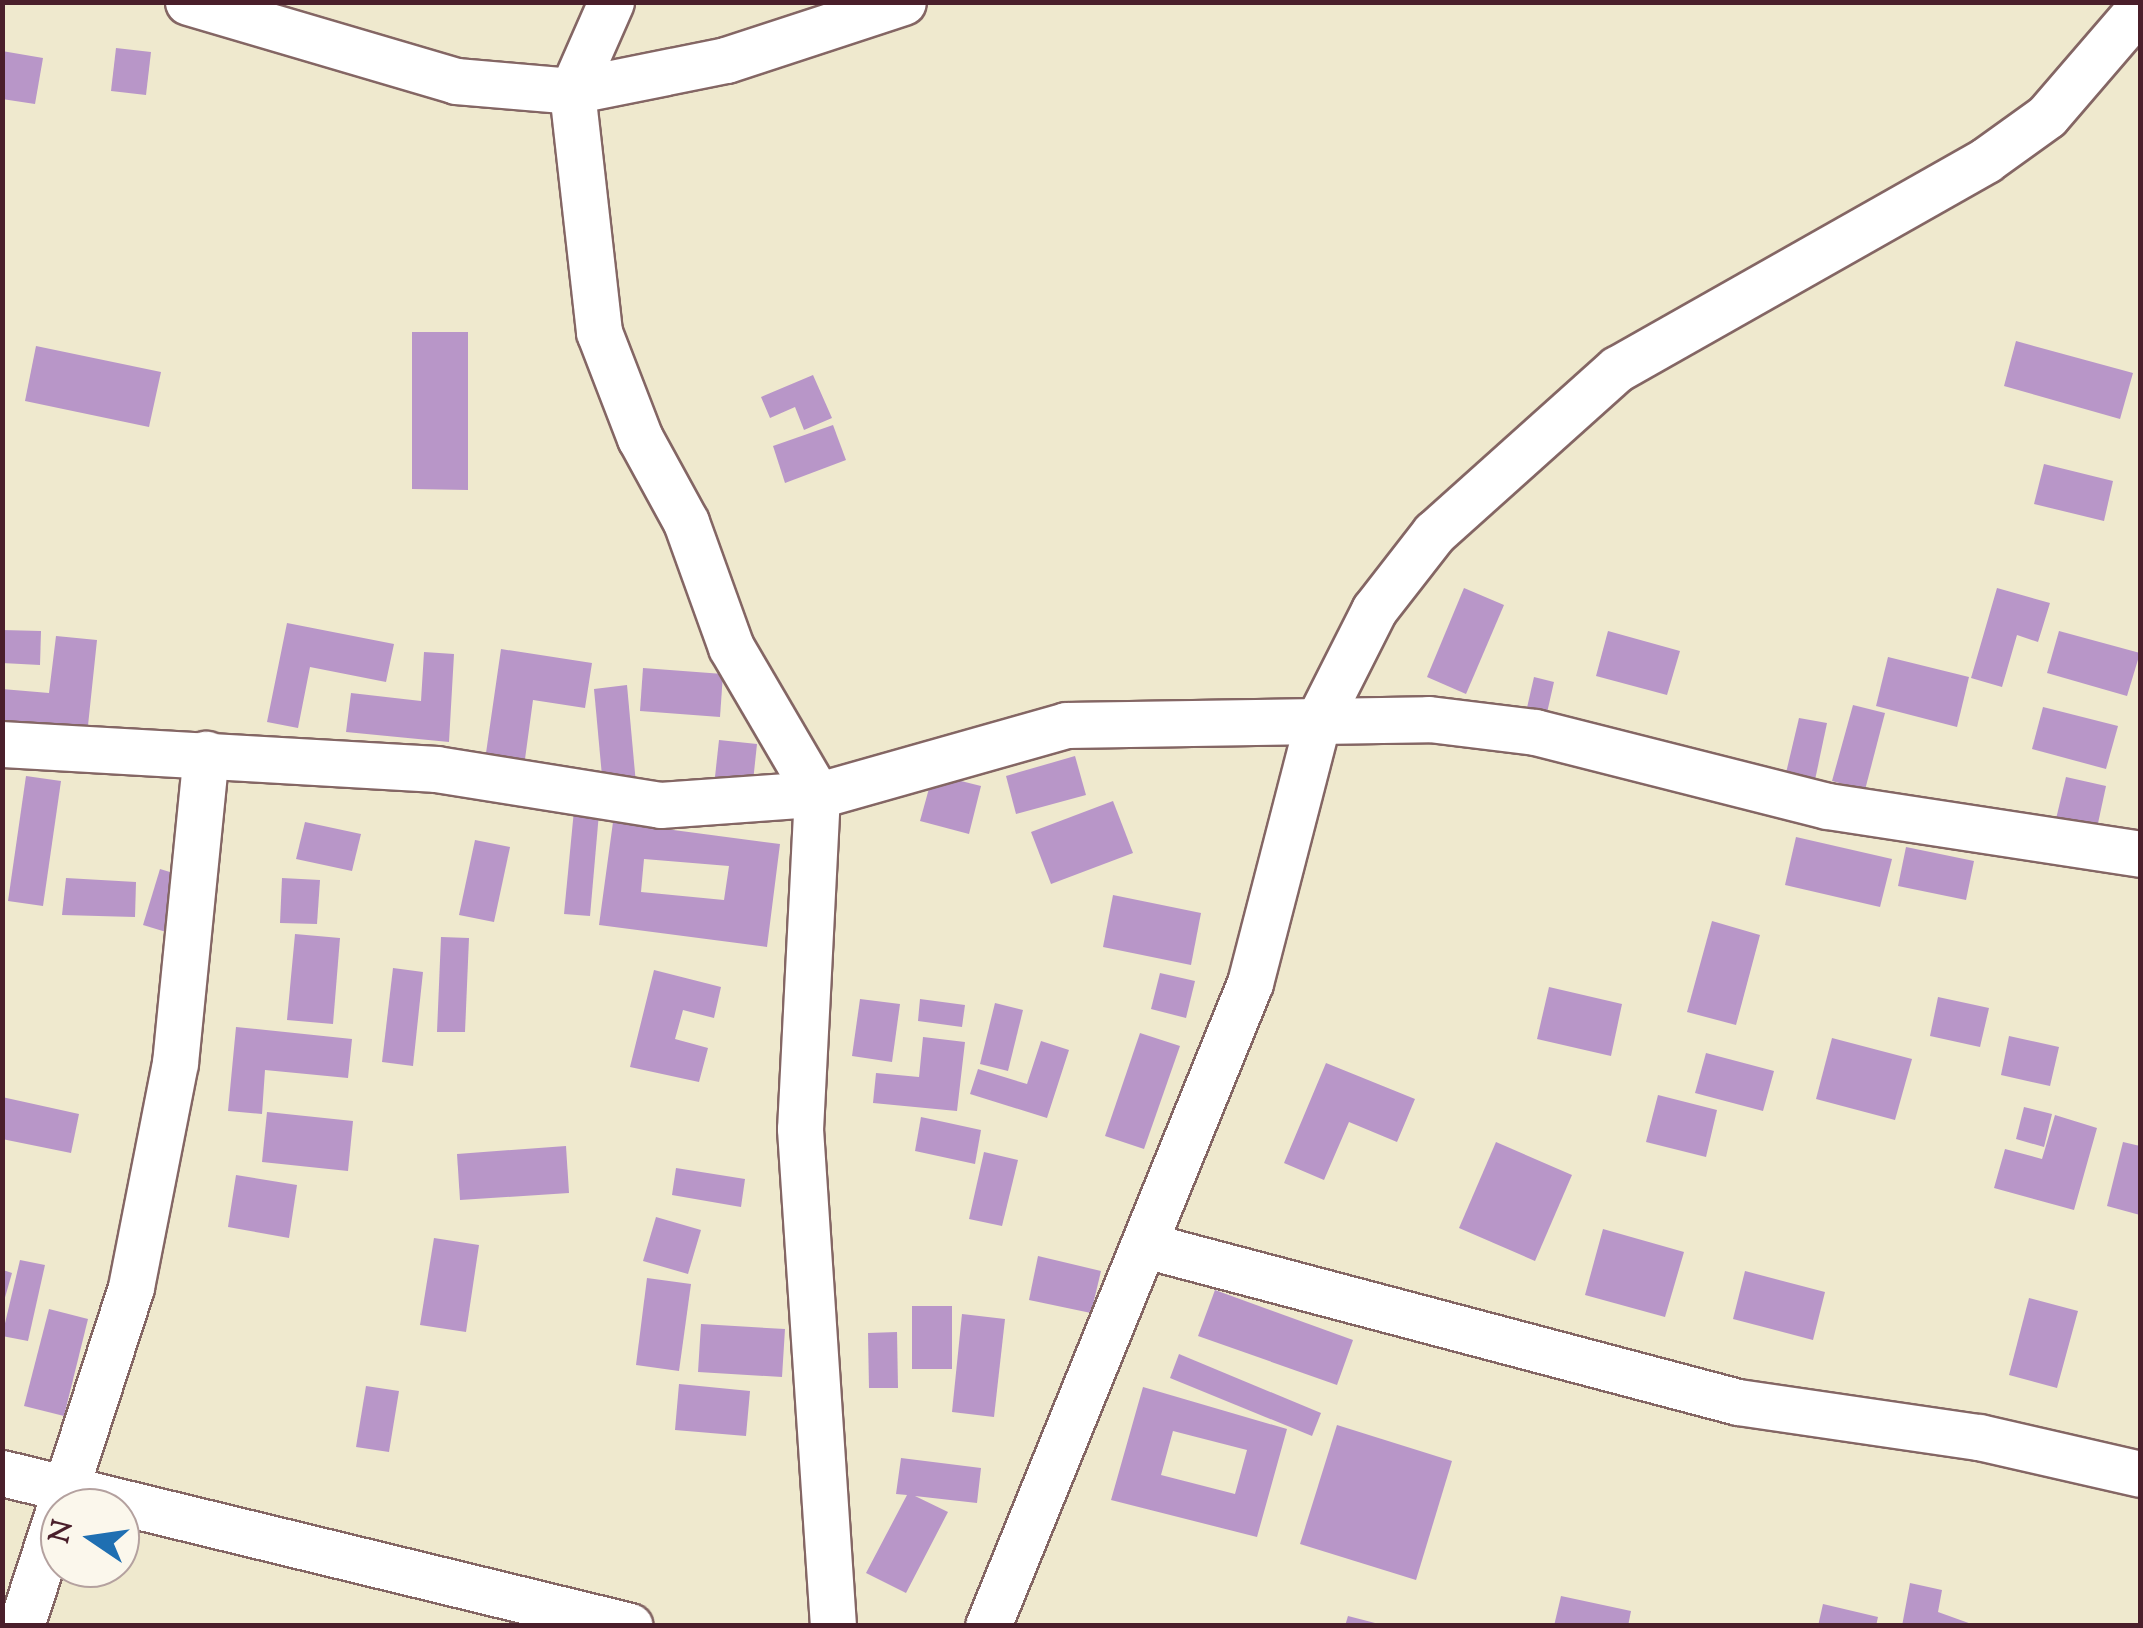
<!DOCTYPE html>
<html>
<head>
<meta charset="utf-8">
<style>
  body { margin:0 }
  #map { position:relative; width:2143px; height:1628px; overflow:hidden; background:#efe9ce; font-family:"Sorts Mill Goudy",serif }
  div>[style] { position:absolute }
  [style*='--x'] { left:calc(var(--x)*1px); top:calc(var(--y)*1px); width:calc(var(--w)*1px); rotate:calc(var(--a)*1deg) }
  .building>* { inset:0; background:#b896c8 }
  .roads { filter:drop-shadow(2px 0 #846664) drop-shadow(-2px 0 #846664) drop-shadow(0 2px #846664) drop-shadow(0 -2px #846664) }
  .minor>* { height:45px; margin:-22.5px; padding:0 22.5px; transform-origin:22.5px; border-radius:22.5px; background:#fff }
  span { translate:-50% -50%; white-space:nowrap; text-align:center; line-height:1.15; -webkit-text-stroke:8px #fbf7ec; paint-order:stroke }
  .frame { position:absolute; inset:0; border:5px solid #4a1f2b; pointer-events:none }
  .north { position:absolute; left:40px; top:1488px; width:100px; height:100px; box-sizing:border-box; background:#fbf7ec; border:2px solid #b4a19f; border-radius:50%; rotate:283deg; font-size:28px; font-weight:700; line-height:40px; text-align:center; color:#4a1f2b }
  .north::after { content:''; display:block; margin:auto; width:35px; height:45px; background:#1f6fb2; clip-path:polygon(50% 0,100% 100%,50% 72%,0 100%) }
</style>
</head>
<body>
<div id="map">
  <div class="building">
    <div style="clip-path:polygon(116px 48px,151px 52px,146px 95px,111px 91px)"></div>
    <div style="clip-path:polygon(2px 51px,43px 58px,35px 104px,2px 99px)"></div>
    <div style="clip-path:polygon(412px 332px,468px 332px,468px 490px,412px 489px)"></div>
    <div style="clip-path:polygon(2016px 341px,2133px 373px,2120px 419px,2004px 386px)"></div>
    <div style="clip-path:polygon(36px 346px,161px 372px,149px 427px,25px 401px)"></div>
    <div style="clip-path:polygon(813px 375px,832px 418px,804px 430px,795px 407px,770px 418px,761px 397px)"></div>
    <div style="clip-path:polygon(833px 425px,846px 460px,785px 483px,773px 446px)"></div>
    <div style="clip-path:polygon(2044px 464px,2113px 481px,2104px 521px,2034px 504px)"></div>
    <div style="clip-path:polygon(1464px 588px,1504px 605px,1466px 694px,1427px 677px)"></div>
    <div style="clip-path:polygon(1997px 588px,2050px 603px,2038px 642px,2017px 635px,2002px 687px,1971px 678px)"></div>
    <div style="clip-path:polygon(287px 623px,394px 644px,386px 682px,310px 667px,298px 728px,267px 722px)"></div>
    <div style="clip-path:polygon(2px 630px,41px 631px,40px 665px,2px 663px)"></div>
    <div style="clip-path:polygon(1608px 631px,1680px 651px,1667px 695px,1596px 676px)"></div>
    <div style="clip-path:polygon(2059px 631px,2140px 653px,2127px 696px,2047px 673px)"></div>
    <div style="clip-path:polygon(56px 636px,97px 640px,87px 735px,2px 726px,2px 689px,49px 693px)"></div>
    <div style="clip-path:polygon(501px 649px,592px 663px,585px 708px,533px 700px,525px 759px,486px 753px)"></div>
    <div style="clip-path:polygon(424px 652px,454px 654px,449px 742px,346px 732px,351px 693px,421px 701px)"></div>
    <div style="clip-path:polygon(1888px 657px,1969px 677px,1957px 727px,1876px 706px)"></div>
    <div style="clip-path:polygon(643px 668px,723px 674px,720px 717px,640px 711px)"></div>
    <div style="clip-path:polygon(1534px 677px,1554px 682px,1544px 726px,1524px 721px)"></div>
    <div style="clip-path:polygon(627px 685px,636px 784px,603px 787px,594px 689px)"></div>
    <div style="clip-path:polygon(1853px 705px,1885px 713px,1865px 790px,1832px 781px)"></div>
    <div style="clip-path:polygon(2043px 707px,2118px 726px,2106px 769px,2032px 749px)"></div>
    <div style="clip-path:polygon(1799px 718px,1827px 723px,1815px 780px,1786px 773px)"></div>
    <div style="clip-path:polygon(719px 740px,757px 744px,752px 791px,714px 786px)"></div>
    <div style="clip-path:polygon(1075px 756px,1086px 795px,1016px 814px,1006px 776px)"></div>
    <div style="clip-path:polygon(933px 774px,981px 786px,969px 834px,920px 821px)"></div>
    <div style="clip-path:polygon(26px 776px,61px 781px,43px 906px,8px 901px)"></div>
    <div style="clip-path:polygon(2066px 777px,2106px 786px,2097px 828px,2056px 819px)"></div>
    <div style="clip-path:polygon(1113px 801px,1133px 853px,1051px 884px,1031px 832px)"></div>
    <div style="clip-path:polygon(574px 810px,599px 813px,590px 916px,564px 914px)"></div>
    <div style="clip-path:polygon(305px 822px,361px 834px,352px 871px,296px 859px)"></div>
    <div style="clip-path:polygon(evenodd,613px 822px,780px 844px,767px 947px,599px 925px,613px 822px,644px 859px,729px 866px,724px 900px,641px 892px,644px 859px)"></div>
    <div style="clip-path:polygon(1796px 837px,1892px 859px,1880px 907px,1785px 885px)"></div>
    <div style="clip-path:polygon(475px 840px,510px 847px,494px 922px,459px 915px)"></div>
    <div style="clip-path:polygon(1906px 847px,1974px 861px,1966px 900px,1898px 886px)"></div>
    <div style="clip-path:polygon(160px 869px,193px 879px,176px 935px,143px 925px)"></div>
    <div style="clip-path:polygon(66px 878px,136px 882px,135px 917px,62px 915px)"></div>
    <div style="clip-path:polygon(282px 878px,320px 880px,317px 924px,280px 923px)"></div>
    <div style="clip-path:polygon(1113px 895px,1201px 913px,1191px 965px,1103px 947px)"></div>
    <div style="clip-path:polygon(1712px 921px,1760px 935px,1736px 1025px,1687px 1012px)"></div>
    <div style="clip-path:polygon(295px 934px,340px 938px,333px 1024px,287px 1020px)"></div>
    <div style="clip-path:polygon(441px 937px,469px 938px,465px 1032px,437px 1032px)"></div>
    <div style="clip-path:polygon(393px 968px,423px 972px,413px 1066px,382px 1062px)"></div>
    <div style="clip-path:polygon(654px 970px,721px 987px,714px 1018px,683px 1010px,675px 1039px,708px 1048px,699px 1082px,630px 1067px)"></div>
    <div style="clip-path:polygon(1160px 973px,1195px 981px,1186px 1018px,1151px 1009px)"></div>
    <div style="clip-path:polygon(1549px 987px,1622px 1004px,1611px 1056px,1537px 1039px)"></div>
    <div style="clip-path:polygon(1938px 997px,1989px 1008px,1980px 1047px,1930px 1036px)"></div>
    <div style="clip-path:polygon(860px 999px,900px 1004px,892px 1062px,852px 1056px)"></div>
    <div style="clip-path:polygon(920px 999px,965px 1005px,962px 1027px,918px 1021px)"></div>
    <div style="clip-path:polygon(995px 1003px,1023px 1010px,1008px 1071px,980px 1064px)"></div>
    <div style="clip-path:polygon(236px 1027px,352px 1039px,348px 1078px,265px 1070px,262px 1114px,228px 1111px)"></div>
    <div style="clip-path:polygon(1140px 1033px,1180px 1046px,1144px 1149px,1105px 1136px)"></div>
    <div style="clip-path:polygon(2009px 1036px,2059px 1047px,2050px 1086px,2001px 1075px)"></div>
    <div style="clip-path:polygon(923px 1037px,965px 1042px,957px 1111px,873px 1103px,876px 1073px,919px 1077px)"></div>
    <div style="clip-path:polygon(1832px 1038px,1912px 1059px,1895px 1120px,1816px 1099px)"></div>
    <div style="clip-path:polygon(1041px 1041px,1069px 1050px,1047px 1118px,970px 1094px,978px 1069px,1027px 1084px)"></div>
    <div style="clip-path:polygon(1706px 1053px,1774px 1071px,1763px 1111px,1695px 1093px)"></div>
    <div style="clip-path:polygon(1326px 1063px,1415px 1099px,1397px 1142px,1349px 1122px,1324px 1180px,1284px 1163px)"></div>
    <div style="clip-path:polygon(1658px 1095px,1717px 1110px,1706px 1157px,1646px 1142px)"></div>
    <div style="clip-path:polygon(2px 1097px,79px 1114px,71px 1153px,2px 1139px)"></div>
    <div style="clip-path:polygon(2024px 1107px,2052px 1114px,2044px 1147px,2016px 1139px)"></div>
    <div style="clip-path:polygon(267px 1112px,353px 1121px,348px 1171px,262px 1162px)"></div>
    <div style="clip-path:polygon(2055px 1115px,2097px 1128px,2074px 1210px,1994px 1188px,2005px 1149px,2042px 1159px)"></div>
    <div style="clip-path:polygon(921px 1117px,981px 1130px,975px 1164px,915px 1151px)"></div>
    <div style="clip-path:polygon(1496px 1142px,1572px 1175px,1535px 1261px,1459px 1228px)"></div>
    <div style="clip-path:polygon(2123px 1142px,2140px 1146px,2140px 1215px,2107px 1206px)"></div>
    <div style="clip-path:polygon(566px 1146px,569px 1193px,460px 1200px,457px 1154px)"></div>
    <div style="clip-path:polygon(984px 1152px,1018px 1160px,1002px 1226px,969px 1219px)"></div>
    <div style="clip-path:polygon(676px 1168px,745px 1179px,741px 1207px,672px 1195px)"></div>
    <div style="clip-path:polygon(236px 1175px,297px 1185px,289px 1238px,228px 1227px)"></div>
    <div style="clip-path:polygon(656px 1217px,701px 1230px,688px 1274px,643px 1261px)"></div>
    <div style="clip-path:polygon(1603px 1229px,1684px 1252px,1665px 1317px,1585px 1295px)"></div>
    <div style="clip-path:polygon(434px 1238px,479px 1245px,466px 1332px,420px 1325px)"></div>
    <div style="clip-path:polygon(1038px 1256px,1101px 1271px,1091px 1313px,1029px 1300px)"></div>
    <div style="clip-path:polygon(20px 1260px,45px 1265px,28px 1341px,2px 1336px)"></div>
    <div style="clip-path:polygon(3px 1270px,12px 1273px,4px 1301px,3px 1301px)"></div>
    <div style="clip-path:polygon(1745px 1271px,1825px 1292px,1813px 1340px,1733px 1319px)"></div>
    <div style="clip-path:polygon(647px 1278px,691px 1284px,679px 1371px,636px 1365px)"></div>
    <div style="clip-path:polygon(1215px 1290px,1353px 1340px,1337px 1385px,1198px 1336px)"></div>
    <div style="clip-path:polygon(2029px 1298px,2078px 1311px,2057px 1388px,2009px 1375px)"></div>
    <div style="clip-path:polygon(912px 1306px,952px 1306px,952px 1369px,912px 1369px)"></div>
    <div style="clip-path:polygon(49px 1309px,88px 1319px,64px 1416px,24px 1406px)"></div>
    <div style="clip-path:polygon(962px 1314px,1005px 1319px,994px 1417px,952px 1412px)"></div>
    <div style="clip-path:polygon(701px 1324px,785px 1329px,782px 1377px,698px 1372px)"></div>
    <div style="clip-path:polygon(897px 1332px,898px 1388px,869px 1388px,868px 1333px)"></div>
    <div style="clip-path:polygon(1179px 1354px,1321px 1413px,1312px 1436px,1170px 1378px)"></div>
    <div style="clip-path:polygon(679px 1384px,750px 1391px,746px 1436px,675px 1430px)"></div>
    <div style="clip-path:polygon(366px 1386px,399px 1391px,389px 1452px,356px 1447px)"></div>
    <div style="clip-path:polygon(evenodd,1143px 1387px,1287px 1429px,1257px 1537px,1111px 1500px,1143px 1387px,1173px 1431px,1247px 1450px,1235px 1494px,1161px 1475px,1173px 1431px)"></div>
    <div style="clip-path:polygon(1337px 1425px,1452px 1461px,1416px 1580px,1300px 1544px)"></div>
    <div style="clip-path:polygon(901px 1458px,981px 1468px,977px 1503px,915px 1496px,948px 1512px,906px 1593px,866px 1573px,907px 1495px,896px 1494px)"></div>
    <div style="clip-path:polygon(1910px 1583px,1942px 1590px,1938px 1612px,1977px 1626px,1902px 1626px)"></div>
    <div style="clip-path:polygon(1561px 1596px,1631px 1611px,1628px 1626px,1554px 1626px)"></div>
    <div style="clip-path:polygon(1823px 1604px,1878px 1617px,1876px 1626px,1818px 1626px)"></div>
    <div style="clip-path:polygon(1348px 1616px,1379px 1624px,1379px 1626px,1345px 1626px)"></div>
  </div>
  <div class="roads">
    <div class="minor">
      <div style="--x:188;--y:2;--w:279;--a:16.4"></div>
      <div style="--x:456;--y:81;--w:116;--a:4.9"></div>
      <div style="--x:572;--y:91;--w:157;--a:-11.4"></div>
      <div style="--x:726;--y:60;--w:186;--a:-18.1"></div>
      <div style="--x:611;--y:2;--w:97;--a:113.7"></div>
      <div style="--x:572;--y:91;--w:243;--a:83.6"></div>
      <div style="--x:599;--y:332;--w:114;--a:68.9"></div>
      <div style="--x:640;--y:438;--w:96;--a:61.3"></div>
      <div style="--x:686;--y:522;--w:133;--a:70.2"></div>
      <div style="--x:731;--y:647;--w:170;--a:59.7"></div>
      <div style="--x:817;--y:794;--w:335;--a:92.9"></div>
      <div style="--x:800;--y:1129;--w:498;--a:86.2"></div>
      <div style="--x:2;--y:744;--w:435;--a:3.3"></div>
      <div style="--x:436;--y:769;--w:227;--a:9.1"></div>
      <div style="--x:660;--y:805;--w:166;--a:-4.1"></div>
      <div style="--x:826;--y:793;--w:249;--a:-15.8"></div>
      <div style="--x:1066;--y:725;--w:363;--a:-0.9"></div>
      <div style="--x:1429;--y:719;--w:107;--a:7"></div>
      <div style="--x:1535;--y:732;--w:301;--a:14.2"></div>
      <div style="--x:1827;--y:806;--w:317;--a:8.7"></div>
      <div style="--x:1145;--y:1245;--w:613;--a:14.83"></div>
      <div style="--x:1738;--y:1402;--w:244;--a:8.3"></div>
      <div style="--x:1979;--y:1437;--w:165;--a:12.9"></div>
      <div style="--x:2;--y:1473;--w:646;--a:13.69"></div>
      <div style="--x:21;--y:1626;--w:356;--a:-72"></div>
      <div style="--x:131;--y:1287;--w:228;--a:-78.9"></div>
      <div style="--x:175;--y:1063;--w:311;--a:-84.3"></div>
      <div style="--x:988;--y:1626;--w:694;--a:-67.83"></div>
      <div style="--x:1250;--y:983;--w:268;--a:-75.5"></div>
      <div style="--x:1317;--y:723;--w:127;--a:-63.2"></div>
      <div style="--x:1374;--y:610;--w:98;--a:-52.1"></div>
      <div style="--x:1434;--y:533;--w:246;--a:-41.9"></div>
      <div style="--x:1617;--y:369;--w:424;--a:-29.5"></div>
      <div style="--x:1986;--y:160;--w:75;--a:-35.8"></div>
      <div style="--x:2047;--y:116;--w:143;--a:-49.3"></div>
    </div>
  </div>
  <div class="frame"></div>
  <div class="north">N</div>
</div>
</body>
</html>
